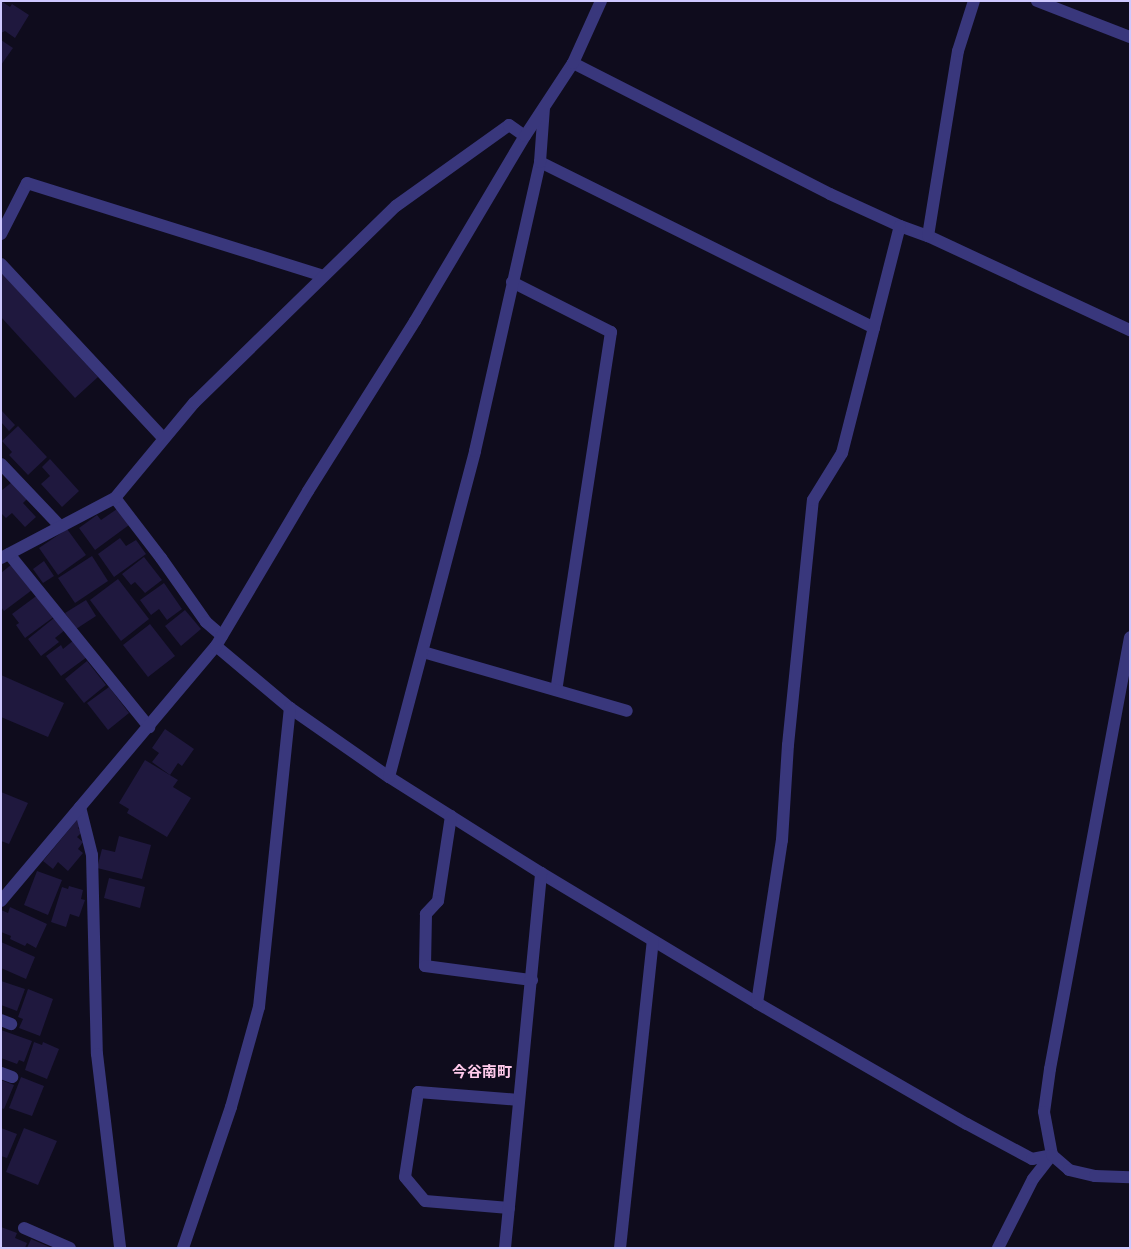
<!DOCTYPE html>
<html>
<head>
<meta charset="utf-8">
<style>
  body { margin:0 }
  #map { position:relative; width:1131px; height:1249px; overflow:hidden; background:#0f0c1d; font-family:"Space Grotesk","Noto Sans JP",sans-serif }
  div>[style] { position:absolute }
  [style*='--x'] { left:calc(var(--x)*1px); top:calc(var(--y)*1px); width:calc(var(--w)*1px); rotate:calc(var(--a)*1deg) }
  .building>* { inset:0; background:#1f183e }
  .minor>* { height:12px; margin:-6px; padding:0 6px; transform-origin:6px; border-radius:6px; background:#39377c }
  .tertiary>* { height:12px; margin:-6px; padding:0 6px; transform-origin:6px; border-radius:6px; background:#39377c }
  span { translate:-50% -50%; white-space:nowrap; text-align:center; line-height:1.15; -webkit-text-stroke:4px #0f0c1d; paint-order:stroke }
  .neighbourhood-label { font-size:15px; color:#ffcaeb; font-weight:700 }
  .frame { position:absolute; inset:0; border:2px solid #cec8ff; pointer-events:none }
</style>
</head>
<body>
<div id="map">
  <div class="building">
    <div style="clip-path:polygon(1px 1px,10px 7px,12px 4px,29px 15px,15px 38px,5px 31px,1px 33px)"></div>
    <div style="clip-path:polygon(1px 40px,13px 48px,1px 65px)"></div>
    <div style="clip-path:polygon(1px 272px,98px 377px,75px 398px,1px 317px)"></div>
    <div style="clip-path:polygon(1px 410px,15px 425px,9px 431px,1px 422px)"></div>
    <div style="clip-path:polygon(18px 426px,47px 457px,28px 475px,9px 455px,12px 452px,2px 441px)"></div>
    <div style="clip-path:polygon(50px 459px,79px 491px,62px 507px,41px 484px,50px 476px,42px 467px)"></div>
    <div style="clip-path:polygon(12px 482px,27px 499px,23px 503px,36px 517px,25px 527px,12px 513px,6px 518px,1px 513px,1px 491px)"></div>
    <div style="clip-path:polygon(117px 509px,129px 525px,95px 550px,79px 528px,97px 515px,101px 520px)"></div>
    <div style="clip-path:polygon(67px 529px,86px 555px,58px 575px,39px 548px)"></div>
    <div style="clip-path:polygon(120px 538px,126px 546px,136px 540px,146px 554px,114px 577px,98px 554px)"></div>
    <div style="clip-path:polygon(92px 556px,108px 581px,75px 603px,58px 578px)"></div>
    <div style="clip-path:polygon(144px 557px,162px 580px,145px 593px,135px 582px,131px 585px,122px 574px)"></div>
    <div style="clip-path:polygon(44px 561px,54px 576px,43px 583px,33px 569px)"></div>
    <div style="clip-path:polygon(12px 564px,32px 590px,4px 611px,1px 607px,1px 573px)"></div>
    <div style="clip-path:polygon(118px 579px,149px 619px,121px 641px,90px 600px)"></div>
    <div style="clip-path:polygon(164px 583px,182px 609px,167px 620px,159px 609px,151px 615px,140px 600px)"></div>
    <div style="clip-path:polygon(39px 594px,55px 616px,25px 638px,16px 625px,19px 623px,12px 614px)"></div>
    <div style="clip-path:polygon(86px 600px,96px 616px,76px 629px,65px 613px)"></div>
    <div style="clip-path:polygon(185px 610px,201px 629px,181px 646px,165px 626px)"></div>
    <div style="clip-path:polygon(54px 618px,65px 630px,55px 638px,59px 642px,41px 656px,28px 639px)"></div>
    <div style="clip-path:polygon(150px 624px,175px 656px,148px 677px,123px 645px)"></div>
    <div style="clip-path:polygon(74px 640px,87px 657px,61px 676px,46px 656px,61px 645px,63px 649px)"></div>
    <div style="clip-path:polygon(87px 661px,106px 685px,84px 703px,65px 679px)"></div>
    <div style="clip-path:polygon(1px 675px,64px 703px,48px 737px,1px 717px)"></div>
    <div style="clip-path:polygon(109px 687px,129px 713px,108px 730px,87px 703px)"></div>
    <div style="clip-path:polygon(165px 729px,194px 749px,182px 766px,178px 763px,170px 775px,152px 762px,159px 753px,152px 748px)"></div>
    <div style="clip-path:polygon(145px 760px,178px 780px,173px 787px,191px 798px,167px 837px,127px 813px,129px 809px,119px 803px)"></div>
    <div style="clip-path:polygon(1px 792px,28px 803px,9px 844px,1px 841px)"></div>
    <div style="clip-path:polygon(77px 820px,82px 824px,78px 828px,82px 832px,77px 837px,83px 842px,78px 849px,83px 853px,68px 871px,58px 862px,53px 869px,43px 861px)"></div>
    <div style="clip-path:polygon(119px 836px,151px 845px,142px 879px,97px 868px,102px 849px,115px 852px)"></div>
    <div style="clip-path:polygon(37px 871px,62px 880px,48px 915px,24px 905px)"></div>
    <div style="clip-path:polygon(109px 878px,145px 887px,140px 908px,104px 898px)"></div>
    <div style="clip-path:polygon(69px 886px,83px 890px,81px 899px,85px 900px,79px 917px,70px 914px,66px 927px,51px 922px,62px 887px,68px 889px)"></div>
    <div style="clip-path:polygon(10px 907px,47px 924px,36px 948px,27px 943px,25px 946px,10px 939px,11px 936px,1px 932px,1px 910px,8px 913px)"></div>
    <div style="clip-path:polygon(1px 942px,35px 957px,26px 979px,1px 968px)"></div>
    <div style="clip-path:polygon(1px 981px,25px 989px,17px 1011px,1px 1005px)"></div>
    <div style="clip-path:polygon(28px 989px,53px 999px,40px 1036px,19px 1028px,23px 1019px,18px 1017px)"></div>
    <div style="clip-path:polygon(1px 1030px,32px 1041px,24px 1062px,19px 1060px,17px 1064px,1px 1058px)"></div>
    <div style="clip-path:polygon(34px 1042px,42px 1045px,43px 1042px,59px 1049px,47px 1079px,25px 1070px)"></div>
    <div style="clip-path:polygon(21px 1077px,44px 1086px,32px 1116px,9px 1108px)"></div>
    <div style="clip-path:polygon(1px 1080px,14px 1085px,4px 1109px,1px 1108px)"></div>
    <div style="clip-path:polygon(1px 1128px,17px 1134px,7px 1158px,1px 1156px)"></div>
    <div style="clip-path:polygon(24px 1128px,57px 1141px,38px 1185px,6px 1172px)"></div>
    <div style="clip-path:polygon(1px 1227px,17px 1233px,15px 1238px,27px 1243px,25px 1248px,1px 1248px)"></div>
    <div style="clip-path:polygon(31px 1239px,52px 1248px,27px 1248px)"></div>
  </div>
  <div class="minor">
    <div style="--x:1037;--y:1;--w:100;--a:21.2"></div>
    <div style="--x:573;--y:63;--w:288;--a:27"></div>
    <div style="--x:830;--y:194;--w:77;--a:24.6"></div>
    <div style="--x:900;--y:226;--w:30;--a:20"></div>
    <div style="--x:928;--y:236;--w:223;--a:25"></div>
    <div style="--x:540;--y:162;--w:373;--a:26.4"></div>
    <div style="--x:1;--y:234;--w:57;--a:-63"></div>
    <div style="--x:27;--y:183;--w:310;--a:17.4"></div>
    <div style="--x:928;--y:236;--w:187;--a:-80.8"></div>
    <div style="--x:958;--y:51;--w:52;--a:-72.3"></div>
    <div style="--x:1;--y:264;--w:238;--a:47"></div>
    <div style="--x:512;--y:282;--w:111;--a:26.8"></div>
    <div style="--x:611;--y:332;--w:362;--a:98.7"></div>
    <div style="--x:1;--y:464;--w:86;--a:46.4"></div>
    <div style="--x:115;--y:498;--w:76;--a:52.5"></div>
    <div style="--x:161;--y:558;--w:78;--a:54.9"></div>
    <div style="--x:206;--y:622;--w:21;--a:41"></div>
    <div style="--x:9;--y:554;--w:223;--a:51"></div>
    <div style="--x:1;--y:558;--w:129;--a:-27.8"></div>
    <div style="--x:115;--y:498;--w:124;--a:-50.3"></div>
    <div style="--x:194;--y:403;--w:282;--a:-44.3"></div>
    <div style="--x:396;--y:206;--w:139;--a:-35.6"></div>
    <div style="--x:509;--y:125;--w:19;--a:35"></div>
    <div style="--x:216;--y:646;--w:97;--a:40"></div>
    <div style="--x:290;--y:708;--w:121;--a:34.9"></div>
    <div style="--x:389;--y:777;--w:180;--a:32.3"></div>
    <div style="--x:541;--y:873;--w:252;--a:31"></div>
    <div style="--x:757;--y:1003;--w:242;--a:30"></div>
    <div style="--x:967;--y:1124;--w:74;--a:28.3"></div>
    <div style="--x:1032;--y:1159;--w:20;--a:-11"></div>
    <div style="--x:423;--y:652;--w:212;--a:16.1"></div>
    <div style="--x:389;--y:777;--w:337;--a:-75.2"></div>
    <div style="--x:475;--y:451;--w:296;--a:-77.3"></div>
    <div style="--x:540;--y:162;--w:54;--a:-85.8"></div>
    <div style="--x:80;--y:807;--w:49;--a:76"></div>
    <div style="--x:92;--y:855;--w:199;--a:88.6"></div>
    <div style="--x:97;--y:1054;--w:195;--a:83.2"></div>
    <div style="--x:451;--y:816;--w:86;--a:98.7"></div>
    <div style="--x:438;--y:901;--w:18;--a:133"></div>
    <div style="--x:426;--y:914;--w:52;--a:91.1"></div>
    <div style="--x:425;--y:966;--w:108;--a:7.5"></div>
    <div style="--x:757;--y:1003;--w:165;--a:-81.3"></div>
    <div style="--x:782;--y:840;--w:95;--a:-86.4"></div>
    <div style="--x:788;--y:745;--w:246;--a:-84.2"></div>
    <div style="--x:813;--y:500;--w:55;--a:-58.3"></div>
    <div style="--x:842;--y:453;--w:234;--a:-75.7"></div>
    <div style="--x:1;--y:1020;--w:11;--a:22"></div>
    <div style="--x:1050;--y:1069;--w:439;--a:-79.5"></div>
    <div style="--x:1;--y:1073;--w:12;--a:20"></div>
    <div style="--x:509;--y:1208;--w:84;--a:-175.2"></div>
    <div style="--x:425;--y:1201;--w:31;--a:-130"></div>
    <div style="--x:405;--y:1177;--w:86;--a:-81.3"></div>
    <div style="--x:418;--y:1092;--w:101;--a:4.5"></div>
    <div style="--x:24;--y:1228;--w:50;--a:23.5"></div>
    <div style="--x:183;--y:1248;--w:149;--a:-71.2"></div>
    <div style="--x:231;--y:1107;--w:104;--a:-74.4"></div>
    <div style="--x:259;--y:1007;--w:301;--a:-84.1"></div>
    <div style="--x:505;--y:1248;--w:377;--a:-84.5"></div>
    <div style="--x:620;--y:1248;--w:309;--a:-83.9"></div>
    <div style="--x:998;--y:1248;--w:77;--a:-63.1"></div>
    <div style="--x:1033;--y:1179;--w:31;--a:-52"></div>
  </div>
  <div class="tertiary">
    <div style="--x:1;--y:901;--w:334;--a:-49.9"></div>
    <div style="--x:216;--y:646;--w:180;--a:-59.3"></div>
    <div style="--x:308;--y:491;--w:201;--a:-57.8"></div>
    <div style="--x:415;--y:321;--w:215;--a:-59.3"></div>
    <div style="--x:525;--y:136;--w:87;--a:-56.7"></div>
    <div style="--x:573;--y:63;--w:68;--a:-65.7"></div>
    <div style="--x:1050;--y:1069;--w:43;--a:97.9"></div>
    <div style="--x:1044;--y:1112;--w:44;--a:79.5"></div>
    <div style="--x:1052;--y:1155;--w:23;--a:41"></div>
    <div style="--x:1069;--y:1170;--w:27;--a:13"></div>
    <div style="--x:1095;--y:1176;--w:35;--a:2"></div>
  </div>
  <div class="neighbourhood-label">
    <span style="left:482px;top:1072px">今谷南町</span>
  </div>
  <div class="frame"></div>
</div>
</body>
</html>
